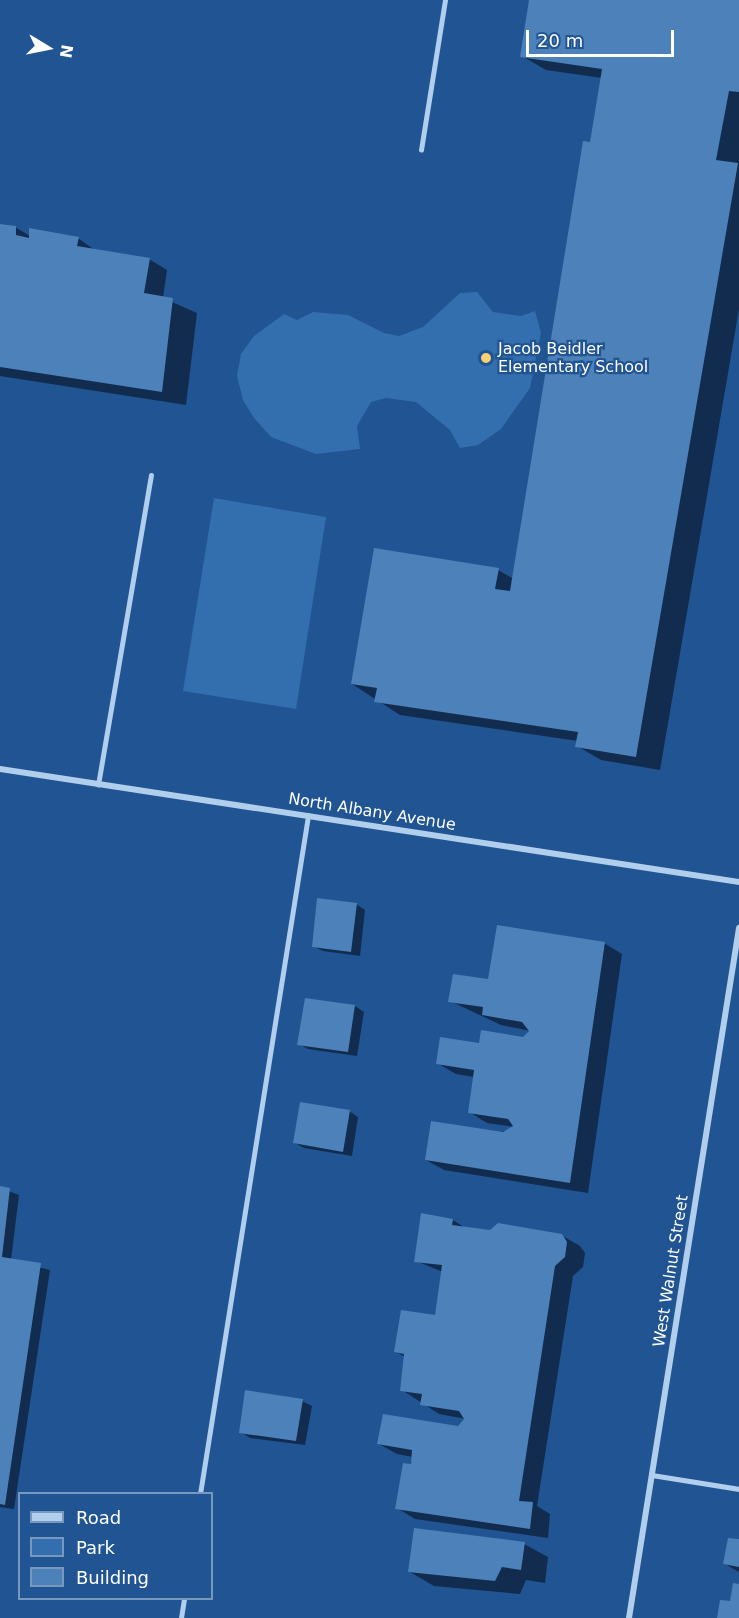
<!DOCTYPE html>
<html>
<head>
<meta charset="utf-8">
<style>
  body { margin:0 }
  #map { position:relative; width:739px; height:1618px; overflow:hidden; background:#205492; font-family:"DejaVu Sans",sans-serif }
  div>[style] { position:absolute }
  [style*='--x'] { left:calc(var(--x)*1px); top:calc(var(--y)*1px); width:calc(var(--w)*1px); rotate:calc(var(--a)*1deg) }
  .green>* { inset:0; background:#336faf }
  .shadow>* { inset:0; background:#0007 }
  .building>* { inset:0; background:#4c81ba }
  .service>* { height:4.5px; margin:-2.25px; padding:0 2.25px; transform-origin:2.25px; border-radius:2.25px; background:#b1ceed }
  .minor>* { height:6px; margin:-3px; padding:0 3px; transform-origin:3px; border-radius:3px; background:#b1ceed }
  .dots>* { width:16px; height:16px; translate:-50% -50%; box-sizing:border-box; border:3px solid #205492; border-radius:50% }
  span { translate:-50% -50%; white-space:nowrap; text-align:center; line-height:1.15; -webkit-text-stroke:4.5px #205492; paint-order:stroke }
  .poi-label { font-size:16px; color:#fff }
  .left { translate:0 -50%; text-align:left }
  .street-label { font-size:16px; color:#fff }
  .legend { position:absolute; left:18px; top:1492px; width:195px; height:108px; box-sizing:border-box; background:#205492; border:2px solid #7998be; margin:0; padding:8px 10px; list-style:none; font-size:18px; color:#fff }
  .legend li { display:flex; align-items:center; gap:12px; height:30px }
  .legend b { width:30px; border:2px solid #7998be }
  .north { position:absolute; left:18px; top:18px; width:60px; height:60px; -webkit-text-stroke:4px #205492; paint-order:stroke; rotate:100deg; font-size:16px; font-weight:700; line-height:24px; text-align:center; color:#fff }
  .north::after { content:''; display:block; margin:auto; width:21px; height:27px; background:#fff; clip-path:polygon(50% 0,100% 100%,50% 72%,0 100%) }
  .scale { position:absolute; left:526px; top:30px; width:148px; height:27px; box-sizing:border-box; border:3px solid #fff; border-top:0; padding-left:8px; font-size:18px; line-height:21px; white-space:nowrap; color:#fff; -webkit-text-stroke:4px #205492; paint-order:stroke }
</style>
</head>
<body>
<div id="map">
  <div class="green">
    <div style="clip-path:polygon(477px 292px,493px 312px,521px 316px,535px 311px,541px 333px,530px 388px,501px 429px,478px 445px,460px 448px,450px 430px,416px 402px,386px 398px,371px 402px,357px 426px,360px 449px,316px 454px,271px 437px,254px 418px,243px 400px,237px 376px,241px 354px,254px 336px,284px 314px,297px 320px,313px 312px,348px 315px,384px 333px,399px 336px,423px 327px,460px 293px)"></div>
    <div style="clip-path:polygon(214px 498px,326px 517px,296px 709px,183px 691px)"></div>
  </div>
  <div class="shadow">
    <div style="clip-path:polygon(531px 0,739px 0,739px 309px,660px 770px,601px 760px,577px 746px,578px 741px,400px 715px,352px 684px,498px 570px,514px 579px,602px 78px,546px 70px,522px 56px)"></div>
    <div style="clip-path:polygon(0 225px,15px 227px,30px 236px,78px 238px,96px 251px,149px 259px,167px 270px,163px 298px,197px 313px,186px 405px,0 376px)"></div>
    <div style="clip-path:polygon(356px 904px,365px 910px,360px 956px,323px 951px,313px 946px)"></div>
    <div style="clip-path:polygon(604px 943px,622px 954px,588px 1193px,444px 1170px,426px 1160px,515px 1127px,487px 1123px,469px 1112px,474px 1077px,456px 1074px,437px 1063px,480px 1045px,524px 1038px,531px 1031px,501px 1025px,450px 1001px,489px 981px)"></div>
    <div style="clip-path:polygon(306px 999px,355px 1006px,364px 1012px,357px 1056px,308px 1049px,299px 1044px)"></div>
    <div style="clip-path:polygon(349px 1111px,358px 1117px,352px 1156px,304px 1148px,295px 1143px)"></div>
    <div style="clip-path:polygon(0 1188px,19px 1195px,11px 1260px,50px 1270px,14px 1509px,0 1507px)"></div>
    <div style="clip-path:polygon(453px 1220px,467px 1229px,561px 1235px,580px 1246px,585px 1253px,583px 1267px,573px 1276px,537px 1506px,550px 1514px,548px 1538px,415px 1519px,397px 1508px,413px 1457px,397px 1454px,379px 1444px,458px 1427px,466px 1419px,439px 1414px,402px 1390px,405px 1357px,396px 1352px,437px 1317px,443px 1272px,416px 1261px)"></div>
    <div style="clip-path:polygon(302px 1401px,312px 1406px,305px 1445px,250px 1438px,241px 1432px)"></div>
    <div style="clip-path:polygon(739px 1541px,739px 1572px,725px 1564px)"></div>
    <div style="clip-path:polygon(524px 1544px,548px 1557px,545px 1583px,526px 1580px,520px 1594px,434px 1586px,410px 1572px)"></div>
  </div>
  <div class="building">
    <div style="clip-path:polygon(529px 0,739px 0,739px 92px,729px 91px,716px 160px,738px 163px,636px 757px,575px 747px,578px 732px,374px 702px,377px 688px,351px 684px,374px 548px,499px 568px,495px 589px,510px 591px,583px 141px,590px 142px,602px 69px,520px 57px)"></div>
    <div style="clip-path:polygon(0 224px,16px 226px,16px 235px,29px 238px,29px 228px,79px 237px,77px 246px,150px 258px,144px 293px,173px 298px,162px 392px,0 367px)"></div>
    <div style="clip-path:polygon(317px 898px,357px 903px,351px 952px,312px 947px)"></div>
    <div style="clip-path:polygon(497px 925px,605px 942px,570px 1183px,425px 1160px,431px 1121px,503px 1132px,513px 1126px,508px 1119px,468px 1113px,474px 1070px,436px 1064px,440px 1037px,479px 1043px,481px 1030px,523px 1037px,529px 1031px,522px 1022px,482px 1015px,483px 1007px,448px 1002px,453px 974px,488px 979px)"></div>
    <div style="clip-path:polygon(305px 998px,355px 1005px,348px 1052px,297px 1045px)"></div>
    <div style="clip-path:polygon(300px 1102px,350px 1110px,343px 1152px,293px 1143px)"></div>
    <div style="clip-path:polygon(0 1186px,10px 1188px,2px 1257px,41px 1263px,5px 1505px,0 1504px)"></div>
    <div style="clip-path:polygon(421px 1213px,453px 1219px,452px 1225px,490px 1230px,498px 1223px,562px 1234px,567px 1242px,565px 1257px,555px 1266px,519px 1501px,533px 1502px,530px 1529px,395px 1509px,403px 1463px,411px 1464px,412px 1450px,377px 1444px,383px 1414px,458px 1426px,464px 1419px,459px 1411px,420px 1405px,422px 1394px,400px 1391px,404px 1354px,394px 1352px,401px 1310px,435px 1315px,442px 1265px,414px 1262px)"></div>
    <div style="clip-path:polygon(245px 1390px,303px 1399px,296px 1441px,239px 1433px)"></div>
    <div style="clip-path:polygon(414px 1528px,525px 1542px,521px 1570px,502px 1567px,495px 1581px,408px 1572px)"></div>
    <div style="clip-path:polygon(728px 1538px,739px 1539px,739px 1567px,723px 1564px)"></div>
    <div style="clip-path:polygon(733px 1583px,739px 1584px,739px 1618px,717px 1618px,720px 1600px,730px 1601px)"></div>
  </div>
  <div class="service">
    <div style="--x:421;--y:150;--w:152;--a:-80.9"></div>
    <div style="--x:98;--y:785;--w:314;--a:-80.3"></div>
    <div style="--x:652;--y:1475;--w:88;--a:9.1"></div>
    <div style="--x:200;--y:1494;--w:687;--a:-80.95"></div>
    <div style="--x:181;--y:1618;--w:20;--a:-81"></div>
  </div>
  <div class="minor">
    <div style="--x:0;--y:769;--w:748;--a:8.69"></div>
    <div style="--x:629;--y:1618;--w:699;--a:-80.94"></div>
  </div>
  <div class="dots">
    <div style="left:486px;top:358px;background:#fbd072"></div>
  </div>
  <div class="poi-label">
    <span class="left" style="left:498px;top:358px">Jacob Beidler<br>Elementary School</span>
  </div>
  <div class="street-label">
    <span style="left:372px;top:812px;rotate:9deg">North Albany Avenue</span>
    <span style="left:671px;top:1271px;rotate:-81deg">West Walnut Street</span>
  </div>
  <ul class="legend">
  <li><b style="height:8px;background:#b1ceed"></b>Road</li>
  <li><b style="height:16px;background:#336faf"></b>Park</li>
  <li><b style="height:16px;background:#4c81ba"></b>Building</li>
  </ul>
  <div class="north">N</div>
  <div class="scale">20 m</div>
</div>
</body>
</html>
